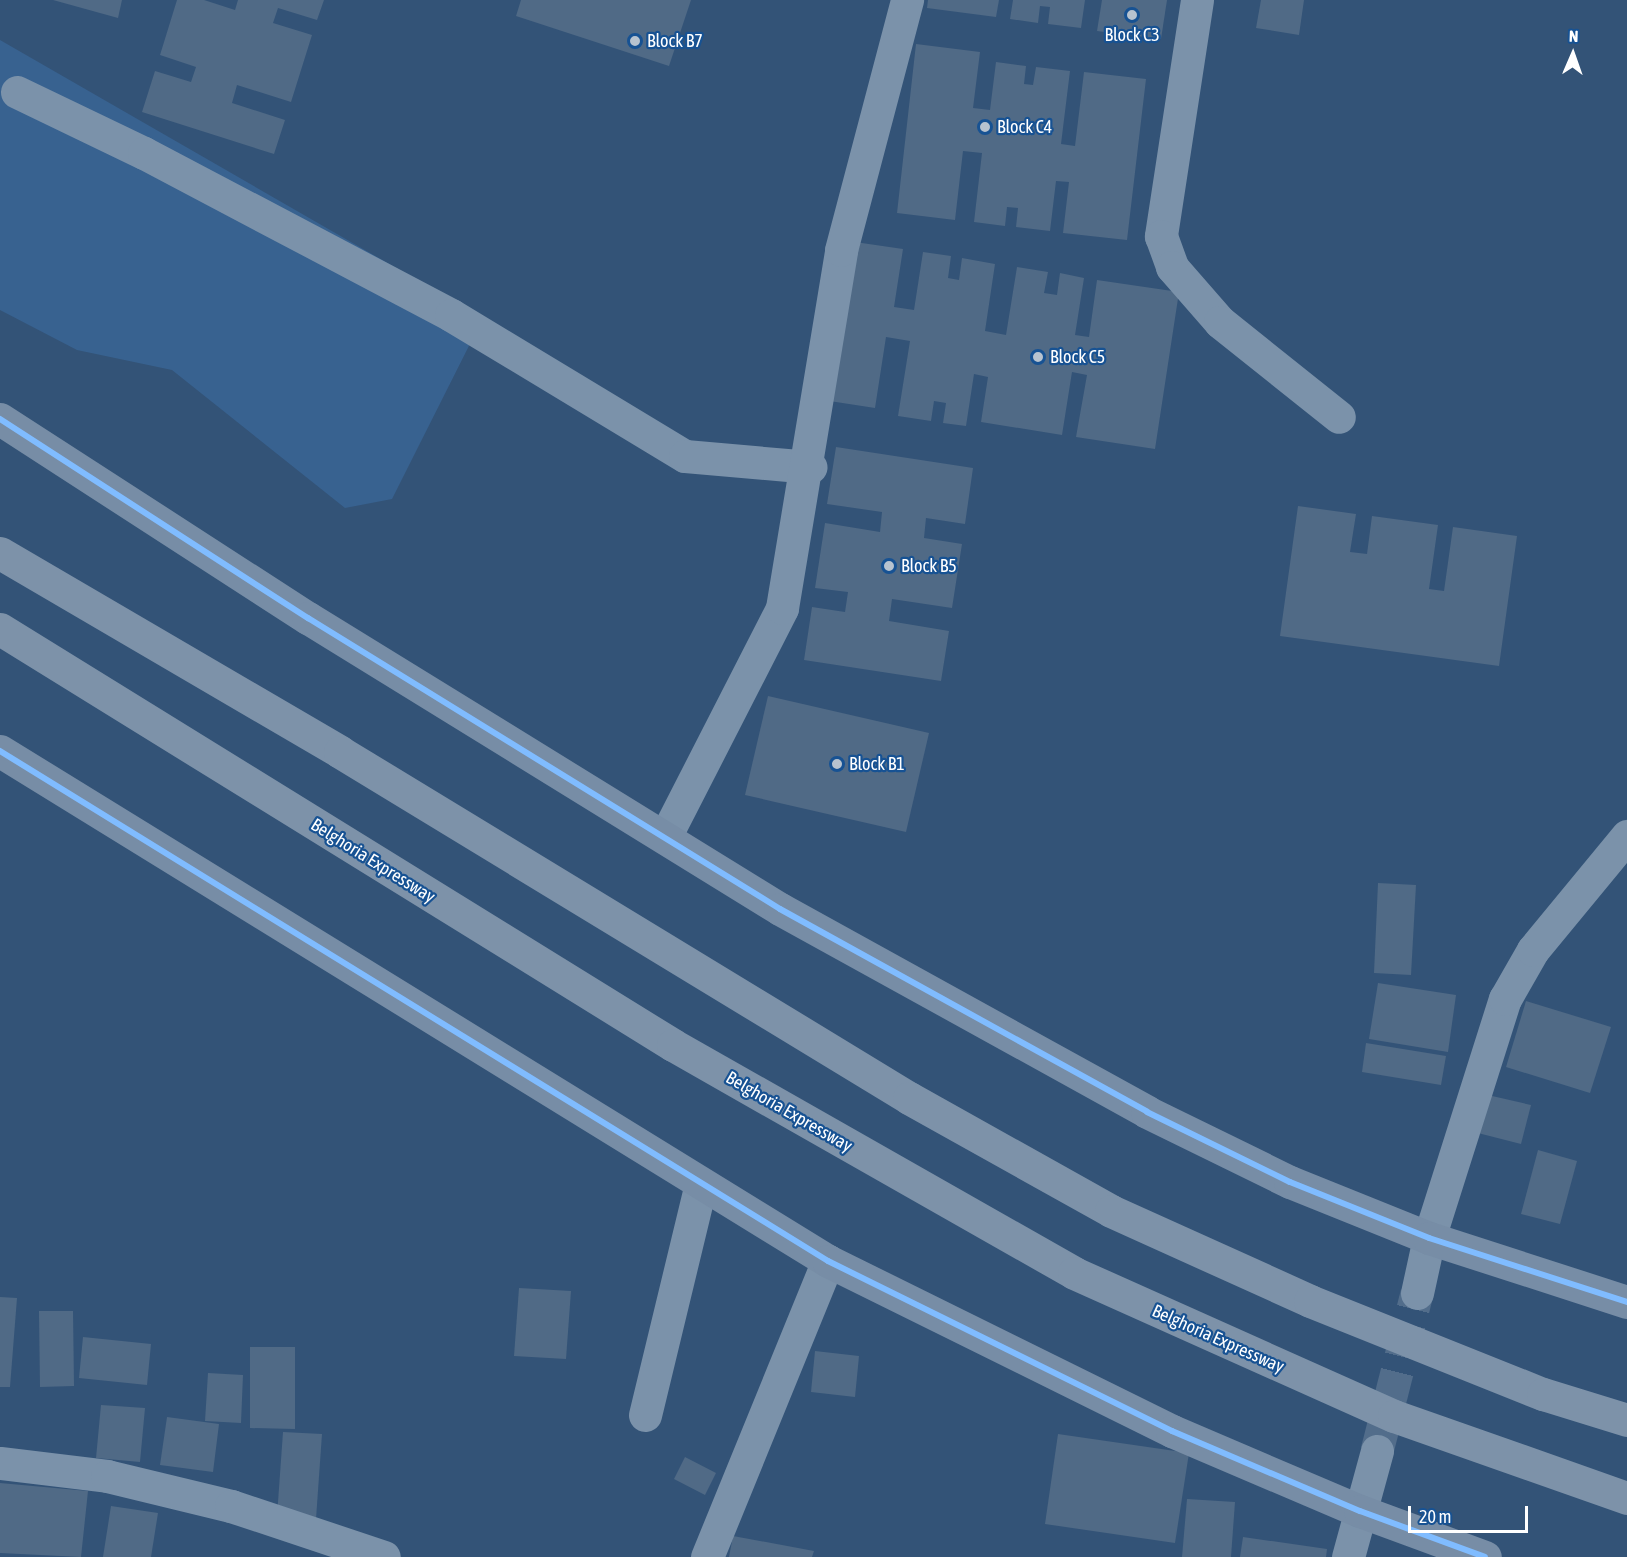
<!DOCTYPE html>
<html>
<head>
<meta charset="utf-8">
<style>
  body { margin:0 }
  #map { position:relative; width:1627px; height:1557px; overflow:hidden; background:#335377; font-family:"Asap Condensed",sans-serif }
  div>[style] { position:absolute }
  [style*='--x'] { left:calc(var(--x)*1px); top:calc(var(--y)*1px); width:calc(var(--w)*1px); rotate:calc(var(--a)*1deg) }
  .water>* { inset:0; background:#386290 }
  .building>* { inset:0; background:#506a86 }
  .street-tunnel>* { height:33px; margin-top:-16.5px; transform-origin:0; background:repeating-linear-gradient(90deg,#526d8b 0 33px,transparent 0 49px) }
  .street>* { height:33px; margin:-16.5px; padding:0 16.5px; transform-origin:16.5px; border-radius:16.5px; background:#7b92aa }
  .secondary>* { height:33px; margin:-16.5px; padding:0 16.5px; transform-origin:16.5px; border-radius:16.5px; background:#778da6 }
  .highway>* { height:33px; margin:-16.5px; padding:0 16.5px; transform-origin:16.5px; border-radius:16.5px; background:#7d92a9 }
  .cycleway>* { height:6px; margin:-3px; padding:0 3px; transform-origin:3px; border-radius:3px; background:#80bcff }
  .dots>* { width:16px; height:16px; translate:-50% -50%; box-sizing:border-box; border:3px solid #175293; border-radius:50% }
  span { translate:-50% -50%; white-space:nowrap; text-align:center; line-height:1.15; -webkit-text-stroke:4.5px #175293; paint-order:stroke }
  .poi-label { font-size:18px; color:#fff }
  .left { translate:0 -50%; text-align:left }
  .street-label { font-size:18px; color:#fff }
  .north { position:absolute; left:1543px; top:24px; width:60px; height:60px; -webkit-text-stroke:4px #175293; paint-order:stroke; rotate:2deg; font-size:16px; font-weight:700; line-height:24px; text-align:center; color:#fff }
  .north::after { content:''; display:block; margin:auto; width:21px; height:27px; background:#fff; clip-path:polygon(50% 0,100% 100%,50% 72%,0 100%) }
  .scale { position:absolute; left:1408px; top:1506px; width:120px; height:27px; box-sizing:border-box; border:3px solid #fff; border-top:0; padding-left:8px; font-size:18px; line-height:21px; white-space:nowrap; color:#fff; -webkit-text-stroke:4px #175293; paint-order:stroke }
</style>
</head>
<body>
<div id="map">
  <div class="water">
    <div style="clip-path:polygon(0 40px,483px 318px,392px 499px,345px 508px,172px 370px,77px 350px,0 310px)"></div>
  </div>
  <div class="building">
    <div style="clip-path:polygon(53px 0,122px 0,118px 18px)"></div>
    <div style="clip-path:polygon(177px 0,204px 0,235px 10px,238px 0,324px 0,317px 20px,278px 8px,273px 23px,312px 35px,291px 102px,237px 85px,232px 103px,285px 120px,274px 154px,142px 112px,155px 71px,191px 82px,196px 67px,160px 55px)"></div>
    <div style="clip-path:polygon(521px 0,691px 0,669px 66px,516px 16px)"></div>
    <div style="clip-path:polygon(928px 0,999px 0,996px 17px,927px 8px)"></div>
    <div style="clip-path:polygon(1013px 0,1085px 0,1081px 28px,1048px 24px,1050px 7px,1040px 6px,1038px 23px,1010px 19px)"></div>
    <div style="clip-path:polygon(1102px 0,1167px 0,1161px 39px,1097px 31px)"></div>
    <div style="clip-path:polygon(1261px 0,1304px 0,1299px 35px,1256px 28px)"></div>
    <div style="clip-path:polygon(916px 44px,980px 52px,973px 108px,990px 110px,996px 62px,1026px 66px,1024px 84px,1033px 85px,1036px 67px,1070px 71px,1061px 144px,1075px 146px,1084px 72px,1146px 79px,1127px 240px,1063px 233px,1069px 182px,1056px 181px,1050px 231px,1016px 227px,1018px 208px,1007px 207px,1005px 226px,974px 222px,982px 153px,963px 151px,955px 220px,897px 213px)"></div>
    <div style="clip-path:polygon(848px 241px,903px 249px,894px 307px,914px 310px,923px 252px,951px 256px,948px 278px,959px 280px,962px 258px,995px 264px,985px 331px,1006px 335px,1017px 267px,1048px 272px,1044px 293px,1057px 295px,1060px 273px,1084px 278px,1075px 335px,1089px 337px,1097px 280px,1179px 292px,1155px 449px,1076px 437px,1087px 375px,1072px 372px,1062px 435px,981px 422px,988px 377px,974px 374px,966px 426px,943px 423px,946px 403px,934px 401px,931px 421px,898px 416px,910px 341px,886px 337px,875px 408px,823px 400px)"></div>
    <div style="clip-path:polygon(836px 447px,973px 468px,965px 524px,926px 518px,924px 538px,962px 544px,952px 608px,892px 599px,889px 621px,949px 631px,941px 681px,804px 660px,812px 607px,845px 612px,848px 592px,815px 588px,825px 523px,880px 532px,882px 512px,827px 504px)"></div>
    <div style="clip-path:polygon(1298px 506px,1356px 514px,1350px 552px,1367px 554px,1372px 516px,1438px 525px,1429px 589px,1444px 591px,1453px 527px,1517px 536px,1499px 666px,1280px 636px)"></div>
    <div style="clip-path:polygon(768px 696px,929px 733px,906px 832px,745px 795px)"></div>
    <div style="clip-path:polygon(1378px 883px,1416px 885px,1411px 975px,1374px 973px)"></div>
    <div style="clip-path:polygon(1378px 983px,1456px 995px,1448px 1052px,1369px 1039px)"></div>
    <div style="clip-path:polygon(1526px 1001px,1611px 1027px,1590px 1093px,1506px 1067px)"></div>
    <div style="clip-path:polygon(1366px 1043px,1446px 1056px,1441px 1085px,1362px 1072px)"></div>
    <div style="clip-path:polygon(1479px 1093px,1531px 1105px,1521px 1144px,1470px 1131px)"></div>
    <div style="clip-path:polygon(1538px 1150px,1577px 1161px,1560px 1224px,1521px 1214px)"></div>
    <div style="clip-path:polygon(519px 1288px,571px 1291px,566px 1359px,514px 1356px)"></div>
    <div style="clip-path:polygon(0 1297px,17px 1298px,10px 1387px,0 1387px)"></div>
    <div style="clip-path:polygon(39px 1311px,73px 1311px,74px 1386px,40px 1387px)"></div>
    <div style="clip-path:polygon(83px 1337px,151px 1344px,147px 1385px,79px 1378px)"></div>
    <div style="clip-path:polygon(250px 1347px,295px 1347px,295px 1429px,250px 1428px)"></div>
    <div style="clip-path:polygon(815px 1351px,859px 1356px,855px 1397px,811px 1392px)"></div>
    <div style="clip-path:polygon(208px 1373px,243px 1375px,241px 1423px,205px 1421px)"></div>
    <div style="clip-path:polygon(101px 1405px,145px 1408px,140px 1462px,96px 1458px)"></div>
    <div style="clip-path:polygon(167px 1417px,219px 1424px,213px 1472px,160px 1465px)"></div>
    <div style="clip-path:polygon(283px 1432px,322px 1434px,316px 1519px,277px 1516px)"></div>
    <div style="clip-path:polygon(1058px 1434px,1189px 1453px,1175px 1543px,1045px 1524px)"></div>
    <div style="clip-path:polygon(685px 1457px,716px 1473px,705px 1495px,674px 1479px)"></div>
    <div style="clip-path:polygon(0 1483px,88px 1491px,81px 1557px,0 1553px)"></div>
    <div style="clip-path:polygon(1187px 1499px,1235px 1502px,1231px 1557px,1182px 1557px)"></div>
    <div style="clip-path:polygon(111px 1506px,158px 1513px,151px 1557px,103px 1557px)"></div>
    <div style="clip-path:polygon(733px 1536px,814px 1551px,812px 1557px,729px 1557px)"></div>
    <div style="clip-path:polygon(1243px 1537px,1327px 1549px,1326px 1557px,1240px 1557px)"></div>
  </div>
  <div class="street-tunnel">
    <div style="--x:1377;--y:1451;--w:163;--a:-75.8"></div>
  </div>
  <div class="street">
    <div style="--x:1197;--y:0;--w:239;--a:98.7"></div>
    <div style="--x:1161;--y:236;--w:33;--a:70"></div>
    <div style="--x:1172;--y:267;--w:73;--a:48.9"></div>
    <div style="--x:1220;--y:322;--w:152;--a:38.6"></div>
    <div style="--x:17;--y:92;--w:141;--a:25.7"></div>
    <div style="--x:144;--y:153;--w:347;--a:27.8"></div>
    <div style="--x:451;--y:315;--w:273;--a:31.1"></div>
    <div style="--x:685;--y:456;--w:126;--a:5"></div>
    <div style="--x:665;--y:837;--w:257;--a:-62.9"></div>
    <div style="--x:782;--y:608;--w:363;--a:-80.6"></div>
    <div style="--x:841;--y:250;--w:259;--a:-75.2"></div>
    <div style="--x:1417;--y:1293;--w:56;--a:-77.7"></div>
    <div style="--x:1429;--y:1238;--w:251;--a:-72.4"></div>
    <div style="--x:1505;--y:999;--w:56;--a:-60.3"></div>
    <div style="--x:1533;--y:950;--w:148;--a:-50.5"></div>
    <div style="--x:645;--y:1415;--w:238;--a:-76.4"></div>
    <div style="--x:0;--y:1463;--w:108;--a:6.9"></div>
    <div style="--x:107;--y:1476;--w:128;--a:13.6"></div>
    <div style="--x:231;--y:1506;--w:161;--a:18.4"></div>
    <div style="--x:707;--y:1557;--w:320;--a:-67.8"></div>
    <div style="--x:1348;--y:1557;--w:110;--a:-74.7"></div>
  </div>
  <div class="secondary">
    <div style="--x:0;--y:419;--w:367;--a:32.9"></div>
    <div style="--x:308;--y:618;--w:554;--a:31.65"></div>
    <div style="--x:780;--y:909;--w:419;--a:28.9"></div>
    <div style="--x:1147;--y:1112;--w:159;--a:26.1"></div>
    <div style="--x:1290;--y:1182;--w:150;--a:21.9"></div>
    <div style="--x:1429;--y:1238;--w:208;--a:17.9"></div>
    <div style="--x:0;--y:751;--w:972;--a:31.63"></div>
    <div style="--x:828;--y:1261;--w:384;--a:26.3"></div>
    <div style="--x:1172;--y:1431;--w:204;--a:23.1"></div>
    <div style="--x:1360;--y:1511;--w:133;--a:20.2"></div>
  </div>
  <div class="highway">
    <div style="--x:0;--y:553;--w:394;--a:30.3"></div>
    <div style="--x:340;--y:752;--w:666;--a:31.3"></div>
    <div style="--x:909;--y:1098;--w:231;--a:29.2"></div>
    <div style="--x:1111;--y:1211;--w:218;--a:24.3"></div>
    <div style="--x:1310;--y:1301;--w:251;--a:21.8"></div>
    <div style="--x:1543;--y:1394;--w:88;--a:17.2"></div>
    <div style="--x:0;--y:629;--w:791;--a:31.72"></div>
    <div style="--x:673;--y:1045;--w:461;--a:29.6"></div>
    <div style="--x:1074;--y:1273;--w:350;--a:24.1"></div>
    <div style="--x:1394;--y:1416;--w:247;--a:19.4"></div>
  </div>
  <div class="cycleway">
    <div style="--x:0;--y:419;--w:367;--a:32.9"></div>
    <div style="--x:308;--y:618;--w:554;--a:31.65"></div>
    <div style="--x:780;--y:909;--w:419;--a:28.9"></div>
    <div style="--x:1147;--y:1112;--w:159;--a:26.1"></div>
    <div style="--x:1290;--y:1182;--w:150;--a:21.9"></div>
    <div style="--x:1429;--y:1238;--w:208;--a:17.9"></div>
    <div style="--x:0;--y:751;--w:972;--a:31.63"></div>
    <div style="--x:828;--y:1261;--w:384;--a:26.3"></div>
    <div style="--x:1172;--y:1431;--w:204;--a:23.1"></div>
    <div style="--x:1360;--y:1511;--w:133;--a:20.2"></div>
  </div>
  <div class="dots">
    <div style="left:1132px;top:15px;background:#b8c3cf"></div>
    <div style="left:635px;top:41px;background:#b8c3cf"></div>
    <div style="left:985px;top:127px;background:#b8c3cf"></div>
    <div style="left:1038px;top:357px;background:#b8c3cf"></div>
    <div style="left:889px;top:566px;background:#b8c3cf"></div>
    <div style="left:837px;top:764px;background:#b8c3cf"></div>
  </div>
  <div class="poi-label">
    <span style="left:1132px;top:35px">Block C3</span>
    <span class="left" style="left:647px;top:41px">Block B7</span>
    <span class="left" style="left:997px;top:127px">Block C4</span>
    <span class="left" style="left:1050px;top:357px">Block C5</span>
    <span class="left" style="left:901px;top:566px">Block B5</span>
    <span class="left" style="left:849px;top:764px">Block B1</span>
  </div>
  <div class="street-label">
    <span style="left:373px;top:861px;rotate:32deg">Belghoria Expressway</span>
    <span style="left:789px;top:1112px;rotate:30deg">Belghoria Expressway</span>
    <span style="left:1218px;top:1339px;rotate:24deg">Belghoria Expressway</span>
  </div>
  <div class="north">N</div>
  <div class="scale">20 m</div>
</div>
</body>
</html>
